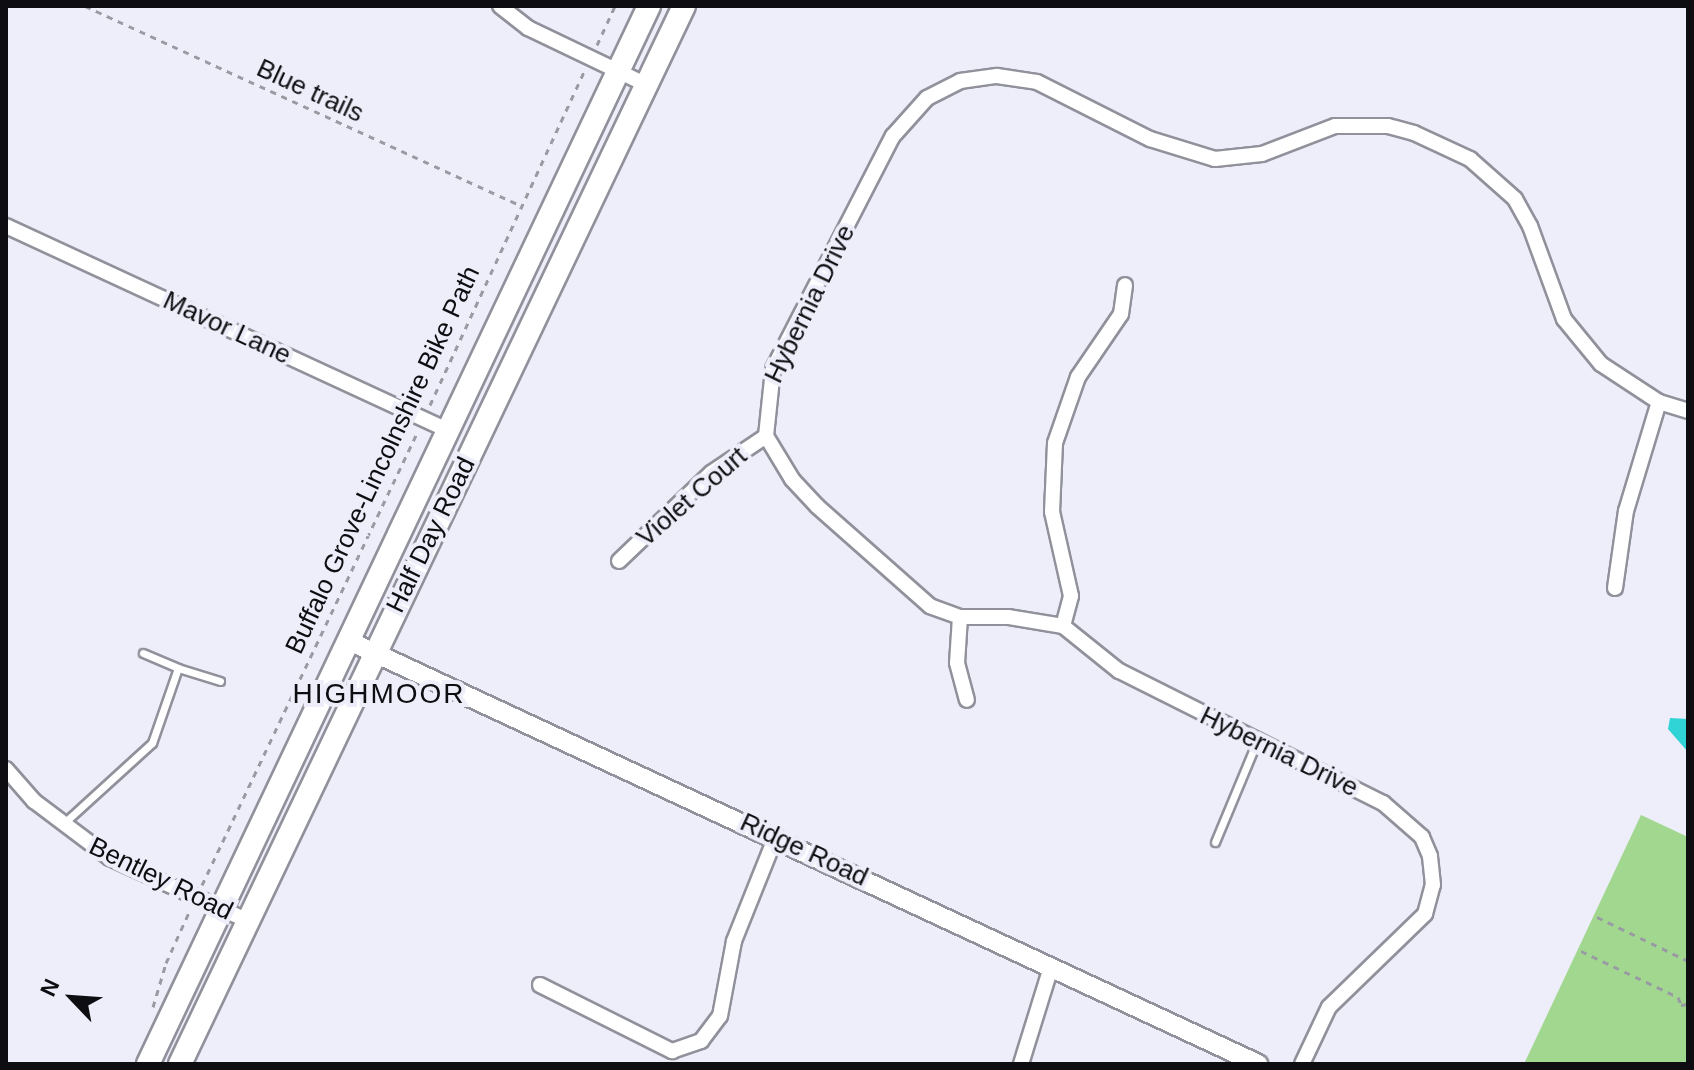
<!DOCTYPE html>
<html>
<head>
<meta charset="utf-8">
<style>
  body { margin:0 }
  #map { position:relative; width:1694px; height:1070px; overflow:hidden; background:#edeef9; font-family:Helvetica,sans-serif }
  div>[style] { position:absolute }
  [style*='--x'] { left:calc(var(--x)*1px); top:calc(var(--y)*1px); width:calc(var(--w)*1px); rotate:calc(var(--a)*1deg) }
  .green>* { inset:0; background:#a2d790 }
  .water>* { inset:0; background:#30d4d6 }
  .path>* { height:3px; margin-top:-1.5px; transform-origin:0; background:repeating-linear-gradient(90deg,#999aa2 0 6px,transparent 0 12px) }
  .roads { filter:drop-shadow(2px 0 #90919b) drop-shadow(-2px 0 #90919b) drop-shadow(0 2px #90919b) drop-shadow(0 -2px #90919b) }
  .service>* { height:7px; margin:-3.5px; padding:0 3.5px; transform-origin:3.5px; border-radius:3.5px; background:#fff }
  .minor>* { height:14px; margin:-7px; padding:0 7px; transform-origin:7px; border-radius:7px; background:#fff }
  .tertiary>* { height:18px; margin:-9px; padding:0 9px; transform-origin:9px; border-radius:9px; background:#fff }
  .primary>* { height:22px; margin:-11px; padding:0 11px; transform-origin:11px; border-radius:11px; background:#fff }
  span { translate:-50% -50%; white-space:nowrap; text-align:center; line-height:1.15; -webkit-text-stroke:8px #edeef9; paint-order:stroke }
  .street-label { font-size:26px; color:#0e0e12 }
  .neighbourhood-label { font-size:28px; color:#0e0e12; letter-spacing:2px }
  .frame { position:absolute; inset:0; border:8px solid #0e0e12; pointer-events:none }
  .north { position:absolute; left:32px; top:958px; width:80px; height:80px; -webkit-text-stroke:6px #edeef9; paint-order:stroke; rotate:295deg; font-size:22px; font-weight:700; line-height:32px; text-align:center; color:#0e0e12 }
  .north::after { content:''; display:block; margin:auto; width:28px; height:36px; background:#0e0e12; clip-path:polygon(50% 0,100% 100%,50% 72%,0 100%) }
</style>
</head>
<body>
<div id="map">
  <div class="green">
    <div style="clip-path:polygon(1641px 815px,1688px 837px,1688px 1064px,1524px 1064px)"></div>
  </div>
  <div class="water">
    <div style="clip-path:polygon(1670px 718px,1688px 719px,1688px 752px,1668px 729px)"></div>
  </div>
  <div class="path">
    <div style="--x:85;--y:6;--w:480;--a:24.6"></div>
    <div style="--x:597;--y:45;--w:43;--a:-65.2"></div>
    <div style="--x:430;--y:405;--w:369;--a:-65.2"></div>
    <div style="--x:202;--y:885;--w:501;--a:-64.56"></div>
    <div style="--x:1597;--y:917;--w:101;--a:25.8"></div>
    <div style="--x:1581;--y:951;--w:107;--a:25.4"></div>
    <div style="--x:1678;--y:997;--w:9;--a:69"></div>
    <div style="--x:1681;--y:1005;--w:7;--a:-8"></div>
    <div style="--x:1687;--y:1002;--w:1;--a:0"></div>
    <div style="--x:153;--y:1007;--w:46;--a:-73.5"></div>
    <div style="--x:166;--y:963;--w:58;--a:-65.6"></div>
  </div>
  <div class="roads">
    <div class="service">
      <div style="--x:143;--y:653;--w:38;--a:23"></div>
      <div style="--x:64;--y:823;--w:119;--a:-42.3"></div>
      <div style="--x:152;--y:743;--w:79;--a:-70.9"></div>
      <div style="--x:178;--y:668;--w:44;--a:17.2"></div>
      <div style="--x:1215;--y:842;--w:109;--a:-67.4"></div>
    </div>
    <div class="minor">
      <div style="--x:500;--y:6;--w:36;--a:38"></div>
      <div style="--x:528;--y:28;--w:132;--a:25.6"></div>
      <div style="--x:6;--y:226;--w:486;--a:24.8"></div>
      <div style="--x:619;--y:561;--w:127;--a:-43.7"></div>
      <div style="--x:711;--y:473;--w:66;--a:-33.9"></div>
      <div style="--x:1615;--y:588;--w:78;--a:-81.9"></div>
      <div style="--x:1626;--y:511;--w:114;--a:-73.2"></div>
      <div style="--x:960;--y:617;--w:46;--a:93.7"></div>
      <div style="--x:957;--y:663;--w:38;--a:75"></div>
      <div style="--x:1063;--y:626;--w:31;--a:-75"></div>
      <div style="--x:1071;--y:596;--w:86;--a:-102.7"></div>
      <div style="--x:1052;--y:512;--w:69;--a:-87.5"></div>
      <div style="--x:1055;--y:443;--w:70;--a:-70.8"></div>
      <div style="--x:1078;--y:377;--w:76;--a:-55.7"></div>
      <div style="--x:1121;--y:314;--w:29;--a:-82"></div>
      <div style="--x:6;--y:769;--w:43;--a:48.8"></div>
      <div style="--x:34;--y:801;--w:95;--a:36.9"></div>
      <div style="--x:110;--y:858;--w:152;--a:24.5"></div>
      <div style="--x:540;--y:985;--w:148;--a:26.6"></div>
      <div style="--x:672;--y:1051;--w:31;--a:-19"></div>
      <div style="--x:701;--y:1041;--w:31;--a:-53"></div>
      <div style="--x:720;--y:1016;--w:76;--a:-79.4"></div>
      <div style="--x:734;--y:941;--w:113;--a:-68.2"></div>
      <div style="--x:1021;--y:1064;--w:102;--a:-72.8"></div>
      <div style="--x:1302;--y:1064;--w:63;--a:-64.7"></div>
      <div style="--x:1329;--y:1007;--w:134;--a:-44.1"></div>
      <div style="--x:1425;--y:914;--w:30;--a:-75"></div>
      <div style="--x:1433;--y:885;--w:29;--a:-96"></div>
      <div style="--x:1430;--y:856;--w:21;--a:-113"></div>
      <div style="--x:1422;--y:837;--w:52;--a:-138.9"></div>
      <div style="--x:1383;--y:803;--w:295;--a:-153.4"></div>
      <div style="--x:1119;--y:671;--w:72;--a:-141.2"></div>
      <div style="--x:1063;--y:626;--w:56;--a:-170.7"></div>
      <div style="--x:1008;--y:617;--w:48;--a:180"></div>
      <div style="--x:960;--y:617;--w:32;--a:-160"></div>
      <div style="--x:930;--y:606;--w:151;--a:-138.5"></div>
      <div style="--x:817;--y:506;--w:37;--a:-133"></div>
      <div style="--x:792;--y:479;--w:50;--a:-121.2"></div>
      <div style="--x:766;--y:436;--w:67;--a:-84"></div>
      <div style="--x:773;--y:369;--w:262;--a:-62.8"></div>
      <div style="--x:893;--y:136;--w:51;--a:-48.2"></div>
      <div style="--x:927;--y:98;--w:37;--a:-27"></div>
      <div style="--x:960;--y:81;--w:37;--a:-8"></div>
      <div style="--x:997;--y:76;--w:40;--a:8.5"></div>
      <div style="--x:1037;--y:82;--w:127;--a:26.8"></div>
      <div style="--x:1150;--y:139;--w:68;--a:17.1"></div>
      <div style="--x:1215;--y:159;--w:47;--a:-6.1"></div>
      <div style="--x:1262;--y:154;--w:78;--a:-21"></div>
      <div style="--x:1335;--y:126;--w:53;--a:0"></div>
      <div style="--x:1388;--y:126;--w:27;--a:15"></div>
      <div style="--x:1414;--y:133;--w:62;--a:24.9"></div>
      <div style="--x:1470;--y:159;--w:60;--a:41.6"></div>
      <div style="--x:1515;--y:199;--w:31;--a:61"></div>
      <div style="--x:1530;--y:226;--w:99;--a:69.9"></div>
      <div style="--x:1564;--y:319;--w:58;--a:50.6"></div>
      <div style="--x:1601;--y:364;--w:69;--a:33.2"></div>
      <div style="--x:1659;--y:402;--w:30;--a:17"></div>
    </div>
    <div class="tertiary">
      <div style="--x:349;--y:641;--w:1003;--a:24.95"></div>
    </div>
    <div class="primary">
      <div style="--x:148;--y:1064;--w:1171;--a:-64.66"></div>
      <div style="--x:180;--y:1064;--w:1172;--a:-64.53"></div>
    </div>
  </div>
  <div class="street-label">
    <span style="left:310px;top:91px;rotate:25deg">Blue trails</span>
    <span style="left:810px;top:304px;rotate:-64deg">Hybernia Drive</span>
    <span style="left:227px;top:328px;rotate:25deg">Mavor Lane</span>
    <span style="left:383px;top:460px;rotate:-65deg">Buffalo Grove-Lincolnshire Bike Path</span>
    <span style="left:692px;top:497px;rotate:-41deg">Violet Court</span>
    <span style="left:431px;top:535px;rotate:-64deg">Half Day Road</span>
    <span style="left:1279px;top:752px;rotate:26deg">Hybernia Drive</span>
    <span style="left:804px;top:850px;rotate:25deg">Ridge Road</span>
    <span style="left:161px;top:879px;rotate:26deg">Bentley Road</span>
  </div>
  <div class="neighbourhood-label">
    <span style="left:379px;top:694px">HIGHMOOR</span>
  </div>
  <div class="frame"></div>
  <div class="north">N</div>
</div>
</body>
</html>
